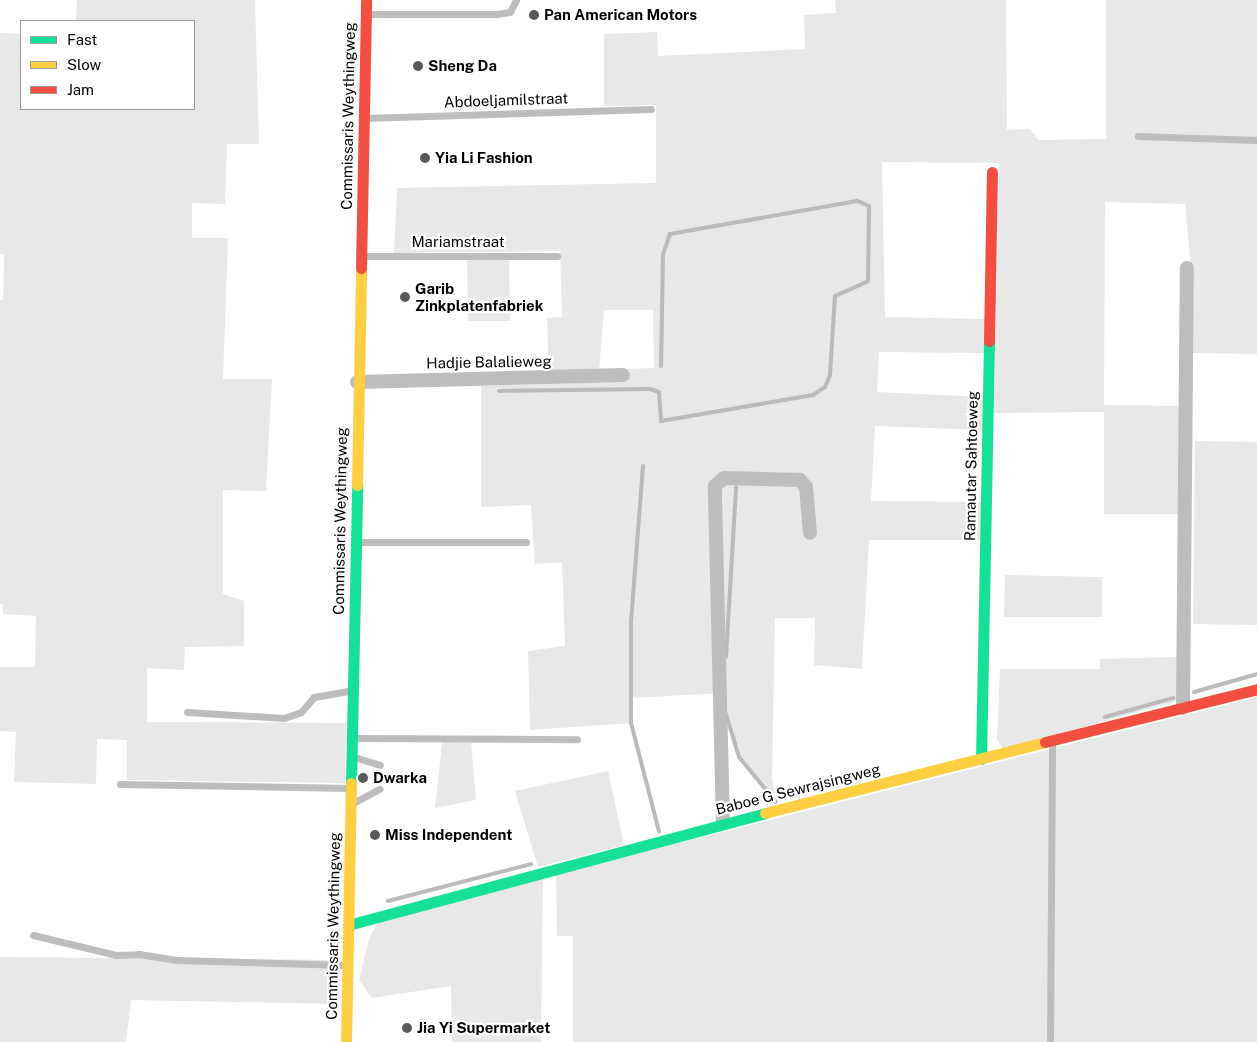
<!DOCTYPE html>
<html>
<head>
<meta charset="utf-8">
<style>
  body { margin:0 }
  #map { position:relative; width:1257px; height:1042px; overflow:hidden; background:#fff; font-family:"Public Sans",sans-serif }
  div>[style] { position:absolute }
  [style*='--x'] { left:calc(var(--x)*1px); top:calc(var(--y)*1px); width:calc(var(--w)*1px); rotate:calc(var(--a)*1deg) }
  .green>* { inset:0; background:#e8e8e8 }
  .stream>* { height:4px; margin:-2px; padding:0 2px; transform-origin:2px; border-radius:2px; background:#bababa }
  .lane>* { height:7px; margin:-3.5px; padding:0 3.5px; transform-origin:3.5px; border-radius:3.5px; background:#bdbdbd }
  .street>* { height:14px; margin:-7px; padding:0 7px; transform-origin:7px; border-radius:7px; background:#bdbdbd }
  .fast>* { height:11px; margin:-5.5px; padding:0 5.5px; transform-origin:5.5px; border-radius:5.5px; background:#16e098 }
  .slow>* { height:11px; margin:-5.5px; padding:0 5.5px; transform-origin:5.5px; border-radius:5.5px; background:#ffcf43 }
  .jam>* { height:11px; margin:-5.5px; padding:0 5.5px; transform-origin:5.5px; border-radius:5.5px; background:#f24e42 }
  .dots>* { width:14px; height:14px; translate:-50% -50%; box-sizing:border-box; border:2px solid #fff; border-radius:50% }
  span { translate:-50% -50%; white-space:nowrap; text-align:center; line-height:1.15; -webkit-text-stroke:4.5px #fff; paint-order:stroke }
  .poi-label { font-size:15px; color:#000; font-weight:700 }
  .left { translate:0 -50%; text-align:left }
  .street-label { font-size:15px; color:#000 }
  .legend { position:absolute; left:20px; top:20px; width:175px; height:90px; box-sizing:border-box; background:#fff; border:1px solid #999; margin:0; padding:6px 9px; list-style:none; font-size:15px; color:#000 }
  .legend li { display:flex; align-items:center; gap:10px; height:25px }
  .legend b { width:25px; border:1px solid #999 }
</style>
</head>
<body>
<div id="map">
  <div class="green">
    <div style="clip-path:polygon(77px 0,255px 0,259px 144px,227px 144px,225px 204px,192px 203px,192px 238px,228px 238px,223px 379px,272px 379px,266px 491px,223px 490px,223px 594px,244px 601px,244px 646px,185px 647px,184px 670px,147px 668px,147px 722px,346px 723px,345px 783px,127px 780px,127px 740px,97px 739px,96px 784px,14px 782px,16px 732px,0 731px,0 667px,35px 667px,36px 616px,3px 614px,3px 604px,0 604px,0 300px,3px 300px,4px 267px,4px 254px,0 254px,0 33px,21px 34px,21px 109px,194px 109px,194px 21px,76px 21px)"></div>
    <div style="clip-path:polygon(835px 0,1006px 0,1007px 130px,1030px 129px,1038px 140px,1106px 139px,1106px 0,1257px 0,1257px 354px,1190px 353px,1191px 267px,1185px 204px,1105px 202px,1104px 405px,1181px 406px,1180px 514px,1104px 514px,1104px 412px,994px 413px,999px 163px,882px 162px,885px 317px,988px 319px,987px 353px,879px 352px,877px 392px,984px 397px,983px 430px,875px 426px,871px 501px,982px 502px,982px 540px,869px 540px,862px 669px,814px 665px,815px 618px,775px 618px,772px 778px,776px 802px,739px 757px,723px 693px,631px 698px,631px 723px,530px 730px,528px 651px,565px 646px,562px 562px,535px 564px,531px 505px,481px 507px,481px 386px,627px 381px,626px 369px,654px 368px,653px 310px,604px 310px,599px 372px,549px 373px,547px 318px,562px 317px,560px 251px,394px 253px,397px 188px,656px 183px,656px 105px,604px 106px,604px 34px,657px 32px,658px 56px,805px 49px,804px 15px,836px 13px)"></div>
    <div style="clip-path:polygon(509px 258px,510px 321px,468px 321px,467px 259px)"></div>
    <div style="clip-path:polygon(1195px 441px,1257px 442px,1257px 625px,1193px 624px)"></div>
    <div style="clip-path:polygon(1005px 575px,1102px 577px,1102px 617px,1004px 617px)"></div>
    <div style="clip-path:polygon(1178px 657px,1177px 701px,1003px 749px,997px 739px,1000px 669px,1100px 669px,1100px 659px)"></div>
    <div style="clip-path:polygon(1257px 697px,1257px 1042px,573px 1042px,573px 936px,557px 936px,556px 874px)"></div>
    <div style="clip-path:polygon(471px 742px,476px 800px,435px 808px,442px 743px)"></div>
    <div style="clip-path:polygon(608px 771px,624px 845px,538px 867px,515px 791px)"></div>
    <div style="clip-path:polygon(543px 878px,541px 1042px,452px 1042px,451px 986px,372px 998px,359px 980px,369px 938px,378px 923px)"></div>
    <div style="clip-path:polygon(0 957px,340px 960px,339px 1004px,131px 1000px,126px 1042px,0 1042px)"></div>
  </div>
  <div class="stream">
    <div style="--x:499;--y:391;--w:151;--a:-0.8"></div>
    <div style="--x:650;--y:389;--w:9;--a:18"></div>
    <div style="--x:659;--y:392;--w:29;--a:86"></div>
    <div style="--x:661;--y:421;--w:154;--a:-9.7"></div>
    <div style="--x:813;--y:395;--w:14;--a:-34"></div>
    <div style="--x:825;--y:387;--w:13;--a:-67"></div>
    <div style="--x:830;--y:375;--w:79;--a:-86.4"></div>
    <div style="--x:835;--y:296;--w:36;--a:-24"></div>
    <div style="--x:868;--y:281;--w:75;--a:-89.2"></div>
    <div style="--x:869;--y:206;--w:13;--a:-157"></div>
    <div style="--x:857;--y:201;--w:190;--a:170"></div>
    <div style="--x:670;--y:234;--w:21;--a:109"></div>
    <div style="--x:663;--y:254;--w:112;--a:91"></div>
    <div style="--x:643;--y:466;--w:156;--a:94.4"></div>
    <div style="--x:631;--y:622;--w:101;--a:90"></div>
    <div style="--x:631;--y:723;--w:112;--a:75.5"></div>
    <div style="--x:726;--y:657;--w:170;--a:-86.6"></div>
    <div style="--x:1194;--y:692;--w:66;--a:-15.9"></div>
    <div style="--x:726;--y:714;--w:45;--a:73.2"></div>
    <div style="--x:739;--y:757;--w:58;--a:50.6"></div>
    <div style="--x:1105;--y:717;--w:71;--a:-15.6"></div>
    <div style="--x:388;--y:901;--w:148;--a:-14.5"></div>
  </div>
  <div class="lane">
    <div style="--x:368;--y:14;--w:129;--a:0"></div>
    <div style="--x:497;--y:14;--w:13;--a:-9"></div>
    <div style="--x:510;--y:12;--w:13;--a:-63"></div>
    <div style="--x:365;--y:118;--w:286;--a:-1.8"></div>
    <div style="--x:1138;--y:136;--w:119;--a:1.9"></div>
    <div style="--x:362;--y:256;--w:195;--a:0"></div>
    <div style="--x:358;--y:542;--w:168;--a:0"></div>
    <div style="--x:187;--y:712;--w:97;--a:3.5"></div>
    <div style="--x:284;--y:718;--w:18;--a:-19"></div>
    <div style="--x:301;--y:712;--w:20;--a:-49"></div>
    <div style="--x:314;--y:697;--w:39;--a:-10"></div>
    <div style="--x:354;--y:738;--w:223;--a:0.3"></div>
    <div style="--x:354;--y:757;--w:27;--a:17"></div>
    <div style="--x:120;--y:784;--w:230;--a:1"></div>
    <div style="--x:353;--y:803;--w:30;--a:-28"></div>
    <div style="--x:33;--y:935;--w:85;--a:13.5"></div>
    <div style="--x:116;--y:955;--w:23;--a:-2"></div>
    <div style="--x:139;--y:954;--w:38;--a:9"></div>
    <div style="--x:177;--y:960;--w:168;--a:1.7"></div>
    <div style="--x:1050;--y:1042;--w:301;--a:-89.6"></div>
  </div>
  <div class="street">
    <div style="--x:357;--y:382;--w:266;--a:-1.5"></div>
    <div style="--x:1183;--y:708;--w:440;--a:-89.5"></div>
    <div style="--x:723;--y:823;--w:337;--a:-91.4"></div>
    <div style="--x:715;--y:486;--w:12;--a:-42"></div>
    <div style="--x:724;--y:478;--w:76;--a:1.5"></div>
    <div style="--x:800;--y:480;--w:9;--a:49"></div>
    <div style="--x:806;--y:487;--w:46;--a:85"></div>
  </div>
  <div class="fast">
    <div style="--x:981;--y:759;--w:418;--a:-88.9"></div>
    <div style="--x:351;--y:783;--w:298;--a:-88.8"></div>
    <div style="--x:348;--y:925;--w:432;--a:-15"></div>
  </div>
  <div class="slow">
    <div style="--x:357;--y:485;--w:217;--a:-88.9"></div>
    <div style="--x:765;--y:813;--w:289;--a:-14.2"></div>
    <div style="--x:346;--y:1042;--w:259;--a:-88.9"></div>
  </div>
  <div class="jam">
    <div style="--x:361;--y:268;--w:268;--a:-88.9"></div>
    <div style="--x:989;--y:341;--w:169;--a:-89"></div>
    <div style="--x:1045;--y:742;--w:219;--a:-14"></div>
  </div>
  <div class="dots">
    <div style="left:534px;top:15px;background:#595959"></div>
    <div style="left:418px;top:66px;background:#595959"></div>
    <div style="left:425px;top:158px;background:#595959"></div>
    <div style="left:405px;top:297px;background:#595959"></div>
    <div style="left:363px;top:778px;background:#595959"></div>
    <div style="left:375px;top:835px;background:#595959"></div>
    <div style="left:407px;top:1028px;background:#595959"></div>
  </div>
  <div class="poi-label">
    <span class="left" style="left:544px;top:15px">Pan American Motors</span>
    <span class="left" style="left:428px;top:66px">Sheng Da</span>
    <span class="left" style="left:435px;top:158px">Yia Li Fashion</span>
    <span class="left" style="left:415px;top:297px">Garib<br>Zinkplatenfabriek</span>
    <span class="left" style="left:373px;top:778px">Dwarka</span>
    <span class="left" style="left:385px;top:835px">Miss Independent</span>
    <span class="left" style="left:417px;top:1028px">Jia Yi Supermarket</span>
  </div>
  <div class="street-label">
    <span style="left:506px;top:100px;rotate:-2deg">Abdoeljamilstraat</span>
    <span style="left:348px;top:116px;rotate:-89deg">Commissaris Weythingweg</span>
    <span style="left:458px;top:242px">Mariamstraat</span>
    <span style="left:489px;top:362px;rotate:-1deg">Hadjie Balalieweg</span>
    <span style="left:971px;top:466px;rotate:-89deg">Ramautar Sahtoeweg</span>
    <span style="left:340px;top:521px;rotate:-89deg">Commissaris Weythingweg</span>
    <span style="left:798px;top:789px;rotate:-14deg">Baboe G Sewrajsingweg</span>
    <span style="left:333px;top:926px;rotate:-89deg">Commissaris Weythingweg</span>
  </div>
  <ul class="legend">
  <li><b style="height:6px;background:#16e098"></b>Fast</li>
  <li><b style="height:6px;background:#ffcf43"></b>Slow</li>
  <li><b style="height:6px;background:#f24e42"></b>Jam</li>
  </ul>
</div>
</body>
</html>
